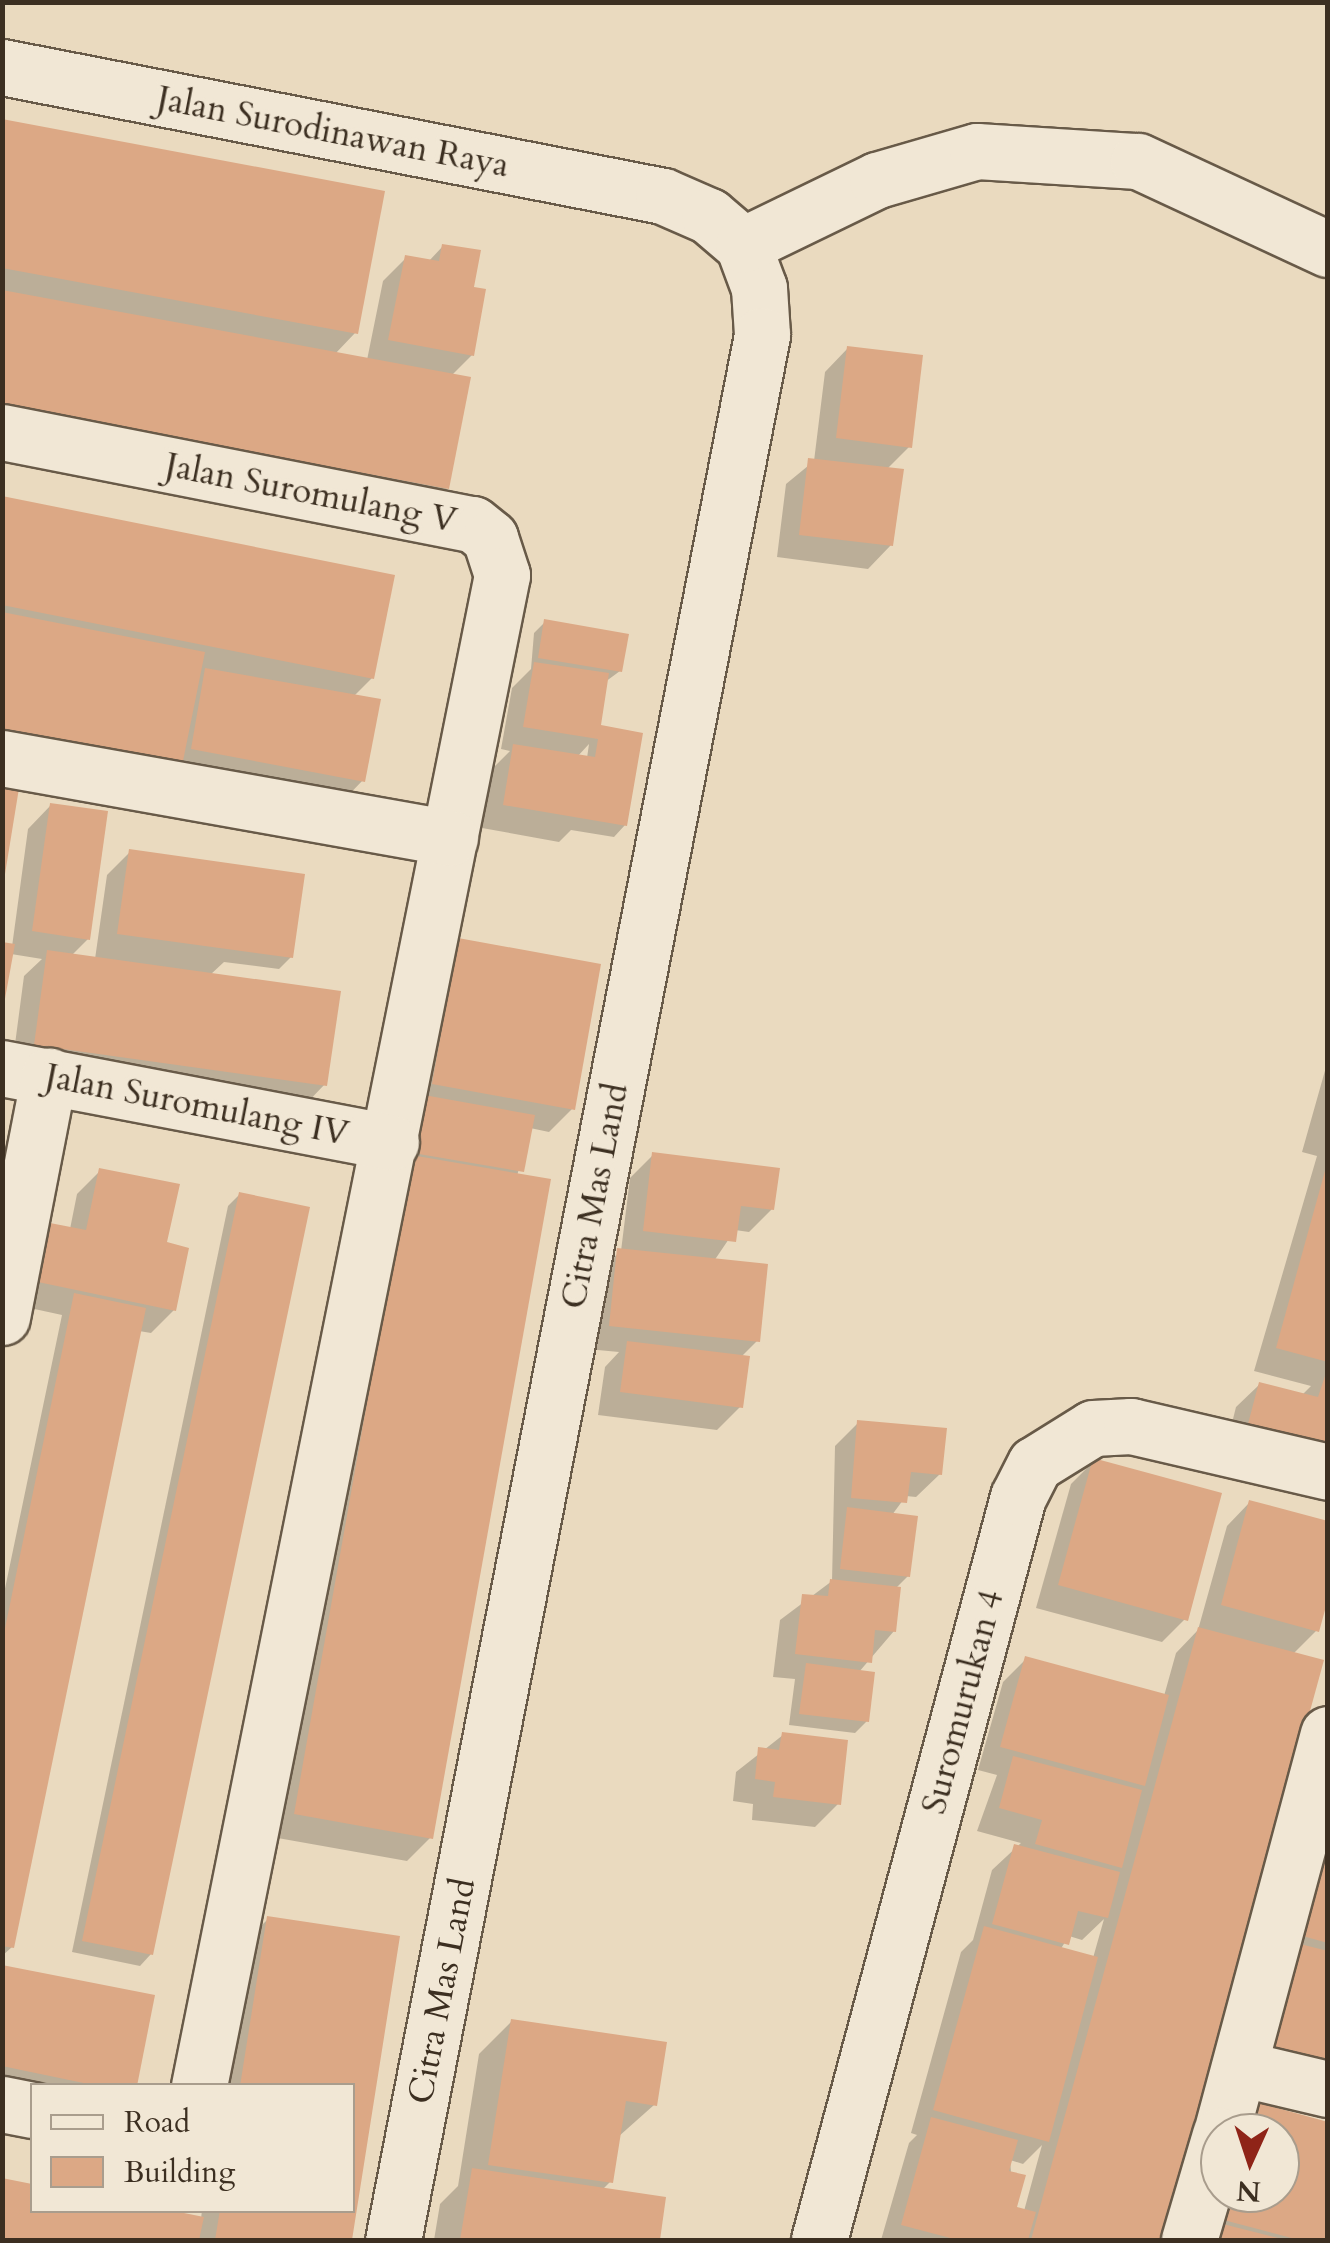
<!DOCTYPE html>
<html>
<head>
<meta charset="utf-8">
<style>
  body { margin:0 }
  #map { position:relative; width:1330px; height:2243px; overflow:hidden; background:#eadabf; font-family:Cardo,serif }
  div>[style] { position:absolute }
  [style*='--x'] { left:calc(var(--x)*1px); top:calc(var(--y)*1px); width:calc(var(--w)*1px); rotate:calc(var(--a)*1deg) }
  .shadow>* { inset:0; background:#0003 }
  .building>* { inset:0; background:#dca885 }
  .roads { filter:drop-shadow(2px 0 #685a48) drop-shadow(-2px 0 #685a48) drop-shadow(0 2px #685a48) drop-shadow(0 -2px #685a48) }
  .minor>* { height:55px; margin:-27.5px; padding:0 27.5px; transform-origin:27.5px; border-radius:27.5px; background:#f1e7d5 }
  span { translate:-50% -50%; white-space:nowrap; text-align:center; line-height:1.15; -webkit-text-stroke:8px #f1e7d5; paint-order:stroke }
  .street-label { font-size:35px; color:#3c2f21 }
  .frame { position:absolute; inset:0; border:5px solid #3c2f21; pointer-events:none }
  .legend { position:absolute; left:30px; top:2083px; width:325px; height:130px; box-sizing:border-box; background:#f1e7d5; border:2px solid #a99d8d; margin:0; padding:12px 18px; list-style:none; font-size:30px; color:#3c2f21 }
  .legend li { display:flex; align-items:center; gap:20px; height:50px }
  .legend b { width:50px; border:2px solid #a99d8d }
  .north { position:absolute; left:1200px; top:2113px; width:100px; height:100px; box-sizing:border-box; background:#f1e7d5; border:2px solid #a99d8d; border-radius:50%; rotate:183deg; font-size:28px; font-weight:700; line-height:40px; text-align:center; color:#3c2f21 }
  .north::after { content:''; display:block; margin:auto; width:35px; height:45px; background:#8f2418; clip-path:polygon(50% 0,100% 100%,50% 72%,0 100%) }
</style>
</head>
<body>
<div id="map">
  <div class="shadow">
    <div style="clip-path:polygon(2px 122px,355px 333px,335px 354px,367px 360px,383px 281px,406px 258px,428px 262px,443px 246px,471px 289px,472px 355px,451px 376px,447px 488px,424px 511px,2px 432px)"></div>
    <div style="clip-path:polygon(848px 348px,909px 447px,886px 470px,891px 545px,868px 569px,777px 557px,786px 484px,814px 461px,825px 372px)"></div>
    <div style="clip-path:polygon(2px 499px,372px 678px,353px 697px,363px 780px,340px 804px,2px 762px)"></div>
    <div style="clip-path:polygon(evenodd,545px 622px,620px 671px,605px 682px,596px 733px,625px 825px,614px 837px,571px 830px,559px 842px,482px 828px,491px 770px,510px 751px,501px 749px,512px 688px,531px 669px,534px 633px,545px 622px,589px 744px,587px 758px,577px 757px,589px 744px)"></div>
    <div style="clip-path:polygon(51px 805px,88px 939px,71px 956px,95px 959px,107px 875px,130px 852px,291px 957px,279px 969px,224px 962px,210px 975px,325px 1084px,302px 1108px,12px 1067px,24px 976px,42px 959px,11px 954px,28px 829px)"></div>
    <div style="clip-path:polygon(459px 941px,573px 1108px,549px 1132px,530px 1128px,517px 1176px,430px 1838px,407px 1861px,272px 1837px,435px 964px)"></div>
    <div style="clip-path:polygon(1328px 1060px,1328px 1474px,1226px 1447px,1236px 1407px,1260px 1384px,1302px 1395px,1311px 1386px,1254px 1371px,1317px 1156px,1302px 1152px)"></div>
    <div style="clip-path:polygon(653px 1155px,772px 1209px,749px 1232px,735px 1230px,714px 1261px,757px 1341px,741px 1357px,741px 1406px,717px 1430px,598px 1415px,605px 1367px,619px 1352px,587px 1349px,595px 1274px,621px 1251px,630px 1178px)"></div>
    <div style="clip-path:polygon(100px 1171px,174px 1310px,151px 1333px,139px 1331px,12px 1947px,2px 1956px,2px 1603px,62px 1315px,16px 1305px,28px 1249px,51px 1226px,70px 1229px,77px 1194px)"></div>
    <div style="clip-path:polygon(240px 1194px,151px 1954px,140px 1966px,72px 1952px,228px 1206px)"></div>
    <div style="clip-path:polygon(858px 1423px,940px 1474px,916px 1497px,906px 1496px,892px 1515px,908px 1576px,896px 1588px,894px 1631px,859px 1672px,867px 1721px,855px 1733px,789px 1725px,795px 1679px,773px 1677px,780px 1620px,832px 1581px,835px 1446px)"></div>
    <div style="clip-path:polygon(1094px 1461px,1185px 1619px,1162px 1642px,1036px 1608px,1071px 1484px)"></div>
    <div style="clip-path:polygon(evenodd,1250px 1502px,1316px 1631px,1293px 1654px,1163px 2240px,881px 2240px,909px 2143px,917px 2135px,911px 2133px,961px 1952px,973px 1940px,992px 1870px,1021px 1843px,977px 1831px,997px 1775px,978px 1770px,1003px 1682px,1026px 1659px,1164px 1696px,1176px 1653px,1198px 1630px,1227px 1526px,1250px 1502px,1104px 1919px,1093px 1958px,1060px 1950px,1069px 1936px,1082px 1940px,1104px 1919px,1250px 1502px,1042px 2145px,1024px 2211px,1014px 2209px,1010px 2160px,1023px 2164px,1042px 2145px)"></div>
    <div style="clip-path:polygon(783px 1735px,838px 1804px,815px 1827px,752px 1820px,753px 1804px,733px 1801px,736px 1772px)"></div>
    <div style="clip-path:polygon(1328px 1827px,1328px 2102px,1279px 1959px)"></div>
    <div style="clip-path:polygon(268px 1919px,397px 1938px,349px 2240px,2px 2240px,2px 2181px,32px 2187px,32px 2210px,201px 2219px,202px 2210px,352px 2210px,352px 2086px,222px 2086px,245px 1942px)"></div>
    <div style="clip-path:polygon(2px 1967px,134px 2086px,32px 2086px,2px 2093px)"></div>
    <div style="clip-path:polygon(512px 2021px,654px 2105px,618px 2137px,610px 2182px,602px 2190px,663px 2199px,657px 2240px,434px 2240px,440px 2204px,458px 2186px,479px 2054px)"></div>
    <div style="clip-path:polygon(1328px 2124px,1328px 2240px,1195px 2240px,1220px 2193px,1280px 2193px,1280px 2133px)"></div>
  </div>
  <div class="building">
    <div style="clip-path:polygon(2px 119px,385px 191px,358px 334px,2px 268px)"></div>
    <div style="clip-path:polygon(442px 244px,481px 250px,474px 287px,486px 289px,474px 356px,388px 340px,405px 255px,439px 261px)"></div>
    <div style="clip-path:polygon(2px 290px,471px 377px,449px 489px,2px 406px)"></div>
    <div style="clip-path:polygon(847px 346px,923px 355px,912px 448px,836px 438px)"></div>
    <div style="clip-path:polygon(808px 458px,904px 469px,893px 546px,799px 535px)"></div>
    <div style="clip-path:polygon(2px 496px,395px 575px,374px 679px,2px 605px)"></div>
    <div style="clip-path:polygon(2px 612px,205px 652px,181px 771px,2px 735px)"></div>
    <div style="clip-path:polygon(544px 619px,629px 634px,622px 672px,538px 658px)"></div>
    <div style="clip-path:polygon(534px 662px,609px 673px,601px 725px,643px 733px,627px 826px,503px 805px,513px 744px,595px 757px,598px 739px,523px 727px)"></div>
    <div style="clip-path:polygon(205px 668px,381px 699px,365px 782px,191px 749px)"></div>
    <div style="clip-path:polygon(2px 780px,20px 782px,5px 874px,2px 874px)"></div>
    <div style="clip-path:polygon(50px 803px,108px 811px,90px 940px,32px 931px)"></div>
    <div style="clip-path:polygon(129px 849px,305px 874px,293px 958px,117px 934px)"></div>
    <div style="clip-path:polygon(458px 938px,601px 964px,575px 1110px,432px 1084px)"></div>
    <div style="clip-path:polygon(2px 942px,15px 944px,4px 1004px,2px 1004px)"></div>
    <div style="clip-path:polygon(47px 950px,341px 991px,327px 1086px,34px 1045px)"></div>
    <div style="clip-path:polygon(424px 1095px,535px 1115px,524px 1172px,413px 1153px)"></div>
    <div style="clip-path:polygon(652px 1152px,780px 1168px,774px 1210px,741px 1206px,736px 1242px,643px 1231px)"></div>
    <div style="clip-path:polygon(411px 1155px,551px 1179px,433px 1839px,294px 1814px)"></div>
    <div style="clip-path:polygon(1328px 1160px,1328px 1362px,1276px 1348px)"></div>
    <div style="clip-path:polygon(99px 1168px,180px 1184px,167px 1242px,189px 1248px,176px 1311px,38px 1282px,50px 1223px,86px 1230px)"></div>
    <div style="clip-path:polygon(239px 1192px,310px 1207px,153px 1955px,82px 1941px)"></div>
    <div style="clip-path:polygon(617px 1248px,768px 1264px,760px 1342px,609px 1326px)"></div>
    <div style="clip-path:polygon(74px 1293px,146px 1308px,14px 1948px,2px 1946px,2px 1643px)"></div>
    <div style="clip-path:polygon(627px 1341px,750px 1356px,743px 1408px,620px 1392px)"></div>
    <div style="clip-path:polygon(1328px 1367px,1328px 1445px,1248px 1424px,1259px 1382px,1318px 1397px)"></div>
    <div style="clip-path:polygon(857px 1420px,947px 1428px,942px 1475px,911px 1472px,907px 1503px,851px 1498px)"></div>
    <div style="clip-path:polygon(1093px 1458px,1222px 1493px,1188px 1621px,1058px 1585px)"></div>
    <div style="clip-path:polygon(1249px 1500px,1328px 1521px,1328px 1599px,1319px 1632px,1221px 1605px)"></div>
    <div style="clip-path:polygon(847px 1507px,918px 1516px,910px 1577px,840px 1569px)"></div>
    <div style="clip-path:polygon(830px 1579px,901px 1587px,896px 1632px,875px 1630px,872px 1663px,795px 1654px,802px 1594px,828px 1596px)"></div>
    <div style="clip-path:polygon(1198px 1627px,1324px 1660px,1165px 2240px,1031px 2240px)"></div>
    <div style="clip-path:polygon(1025px 1656px,1169px 1695px,1145px 1786px,1000px 1747px)"></div>
    <div style="clip-path:polygon(806px 1663px,875px 1672px,869px 1722px,799px 1714px)"></div>
    <div style="clip-path:polygon(782px 1732px,848px 1740px,841px 1805px,773px 1797px,775px 1782px,755px 1779px,758px 1747px,779px 1750px)"></div>
    <div style="clip-path:polygon(1013px 1756px,1142px 1790px,1122px 1868px,1035px 1844px,1042px 1820px,999px 1808px)"></div>
    <div style="clip-path:polygon(1328px 1825px,1328px 1943px,1295px 1934px)"></div>
    <div style="clip-path:polygon(1014px 1844px,1120px 1872px,1108px 1918px,1078px 1911px,1069px 1945px,992px 1924px)"></div>
    <div style="clip-path:polygon(267px 1916px,400px 1936px,352px 2240px,215px 2240px,220px 2210px,352px 2210px,352px 2086px,240px 2086px)"></div>
    <div style="clip-path:polygon(984px 1926px,1098px 1957px,1049px 2142px,933px 2110px)"></div>
    <div style="clip-path:polygon(1292px 1942px,1328px 1951px,1328px 2073px,1262px 2056px)"></div>
    <div style="clip-path:polygon(2px 1965px,155px 1995px,137px 2086px,98px 2086px,2px 2066px)"></div>
    <div style="clip-path:polygon(511px 2019px,667px 2042px,657px 2106px,626px 2101px,613px 2183px,488px 2165px)"></div>
    <div style="clip-path:polygon(1248px 2100px,1328px 2122px,1328px 2240px,1299px 2240px,1216px 2218px,1223px 2193px,1280px 2193px,1280px 2133px,1239px 2133px)"></div>
    <div style="clip-path:polygon(931px 2117px,1018px 2140px,1009px 2171px,1026px 2175px,1017px 2207px,1036px 2212px,1028px 2240px,958px 2240px,901px 2225px)"></div>
    <div style="clip-path:polygon(472px 2168px,666px 2197px,660px 2240px,460px 2240px)"></div>
    <div style="clip-path:polygon(2px 2178px,32px 2184px,32px 2210px,169px 2210px,204px 2217px,199px 2240px,2px 2240px)"></div>
    <div style="clip-path:polygon(1215px 2222px,1282px 2239px,1281px 2240px,1210px 2240px)"></div>
  </div>
  <div class="roads">
    <div class="minor">
      <div style="--x:2;--y:67;--w:673;--a:11.04"></div>
      <div style="--x:663;--y:196;--w:50;--a:23.5"></div>
      <div style="--x:709;--y:216;--w:45;--a:40.5"></div>
      <div style="--x:743;--y:245;--w:46;--a:69.6"></div>
      <div style="--x:759;--y:288;--w:47;--a:86.3"></div>
      <div style="--x:762;--y:335;--w:1940;--a:100.96"></div>
      <div style="--x:743;--y:245;--w:149;--a:-25.9"></div>
      <div style="--x:877;--y:180;--w:104;--a:-16.2"></div>
      <div style="--x:977;--y:151;--w:161;--a:3.6"></div>
      <div style="--x:1138;--y:161;--w:209;--a:24.9"></div>
      <div style="--x:2;--y:432;--w:480;--a:11.1"></div>
      <div style="--x:473;--y:524;--w:22;--a:39"></div>
      <div style="--x:490;--y:538;--w:39;--a:72"></div>
      <div style="--x:502;--y:575;--w:1541;--a:101.34"></div>
      <div style="--x:2;--y:758;--w:455;--a:10.1"></div>
      <div style="--x:2;--y:1068;--w:396;--a:10.8"></div>
      <div style="--x:2;--y:1317;--w:246;--a:-79"></div>
      <div style="--x:1239;--y:2068;--w:91;--a:13.3"></div>
      <div style="--x:2;--y:2104;--w:31;--a:11"></div>
      <div style="--x:1221;--y:2133;--w:413;--a:-75"></div>
      <div style="--x:819;--y:2240;--w:769;--a:-75.01"></div>
      <div style="--x:1018;--y:1497;--w:37;--a:-63"></div>
      <div style="--x:1035;--y:1464;--w:68;--a:-31.8"></div>
      <div style="--x:1093;--y:1428;--w:38;--a:-3"></div>
      <div style="--x:1131;--y:1426;--w:202;--a:13.1"></div>
      <div style="--x:1189;--y:2240;--w:109;--a:-73.6"></div>
    </div>
  </div>
  <div class="street-label">
    <span style="left:333px;top:132px;rotate:11deg">Jalan Surodinawan Raya</span>
    <span style="left:311px;top:493px;rotate:11deg">Jalan Suromulang V</span>
    <span style="left:197px;top:1105px;rotate:11deg">Jalan Suromulang IV</span>
    <span style="left:595px;top:1196px;rotate:-79deg">Citra Mas Land</span>
    <span style="left:963px;top:1702px;rotate:-75deg">Suromurukan 4</span>
    <span style="left:442px;top:1991px;rotate:-79deg">Citra Mas Land</span>
  </div>
  <div class="frame"></div>
  <ul class="legend">
  <li><b style="height:12px;background:#f1e7d5"></b>Road</li>
  <li><b style="height:28px;background:#dca885"></b>Building</li>
  </ul>
  <div class="north">N</div>
</div>
</body>
</html>
